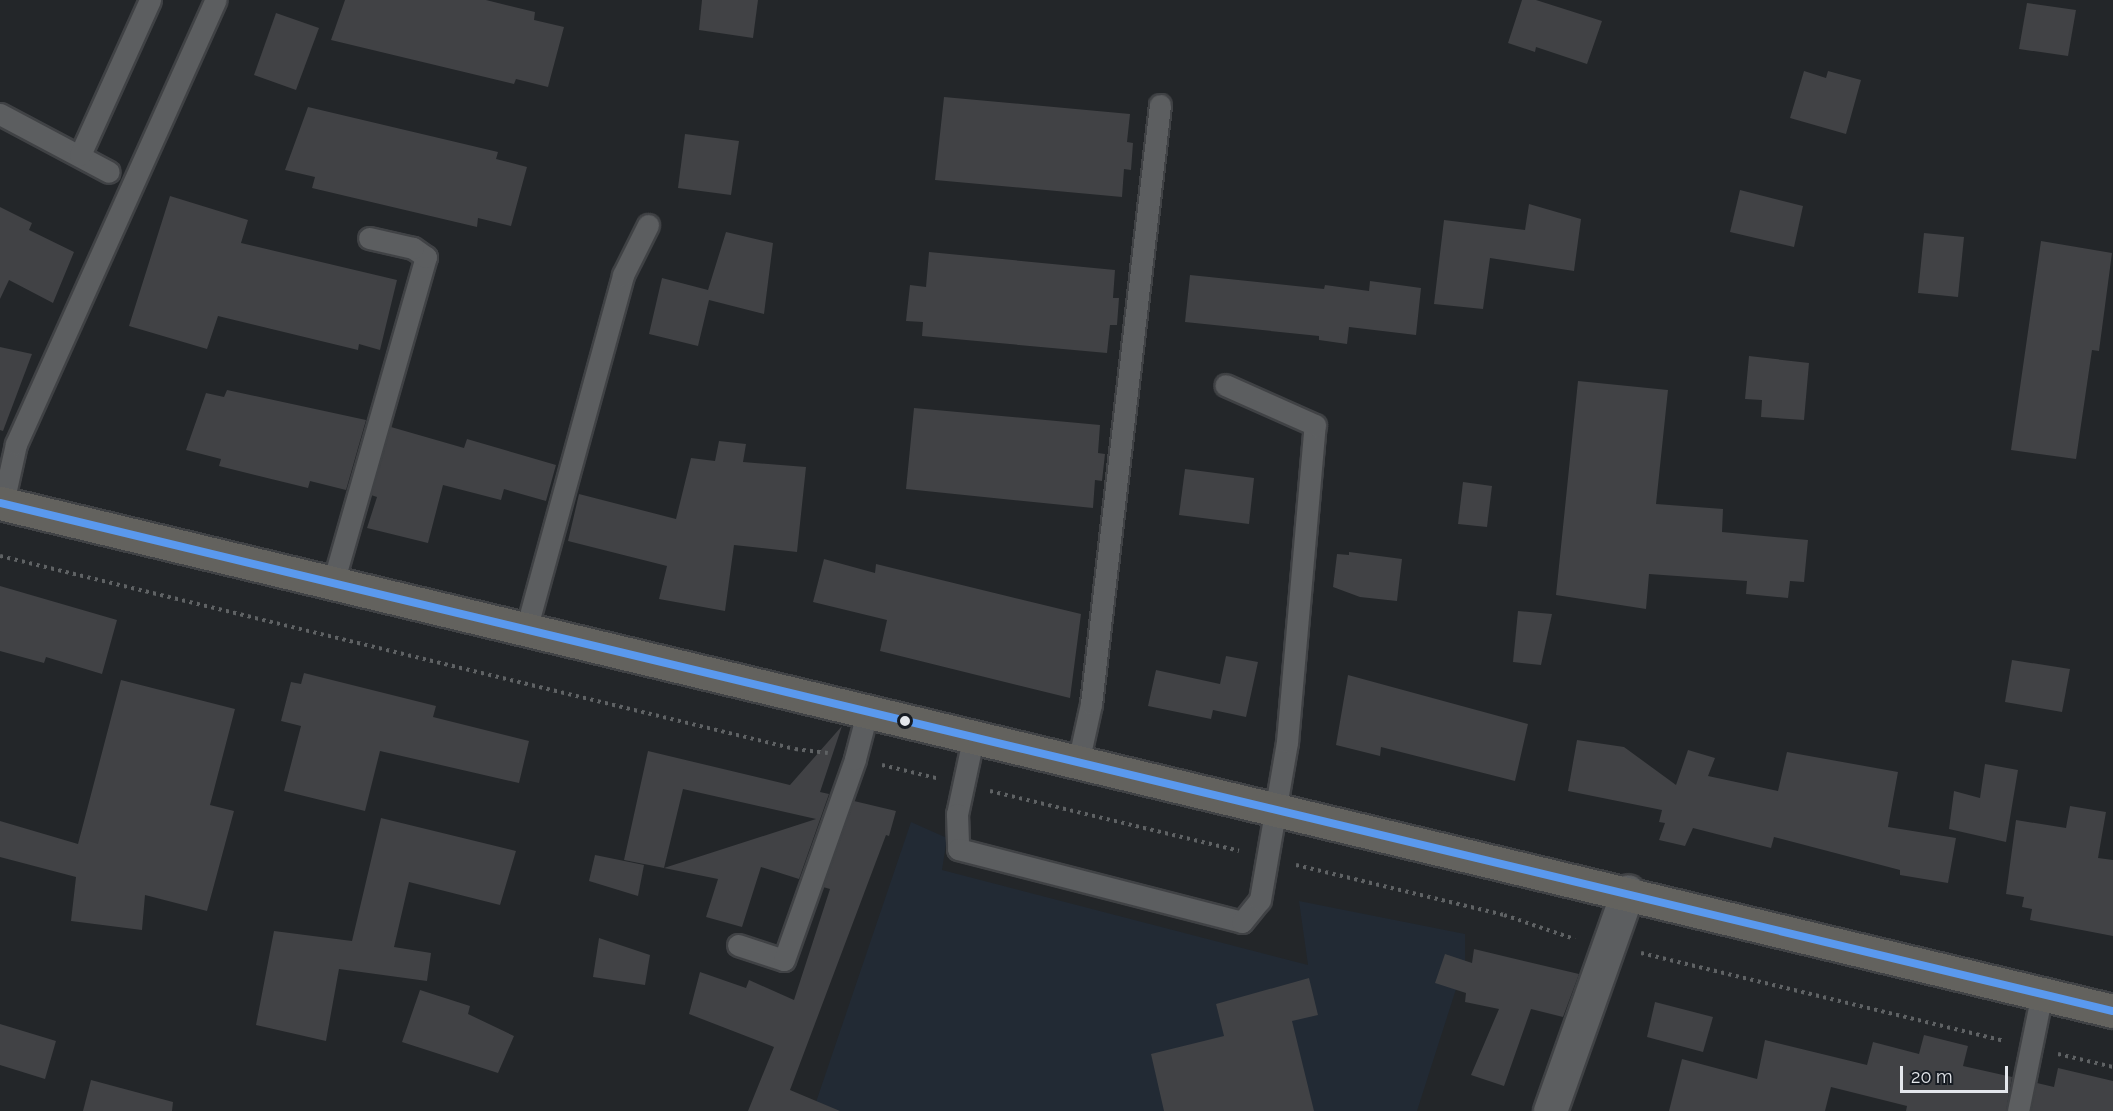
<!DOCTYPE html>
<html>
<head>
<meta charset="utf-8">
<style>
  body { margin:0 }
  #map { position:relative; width:2113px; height:1111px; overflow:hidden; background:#232629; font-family:Raleway,sans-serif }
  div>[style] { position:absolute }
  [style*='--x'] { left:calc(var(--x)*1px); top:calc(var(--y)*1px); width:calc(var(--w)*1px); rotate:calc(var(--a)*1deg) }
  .built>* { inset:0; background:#222a34 }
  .building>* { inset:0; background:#414245 }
  .path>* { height:4px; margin-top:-2px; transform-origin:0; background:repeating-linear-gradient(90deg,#5f6264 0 3px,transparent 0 7.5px) }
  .roads { filter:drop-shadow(2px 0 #404245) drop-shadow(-2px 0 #404245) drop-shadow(0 2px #404245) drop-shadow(0 -2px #404245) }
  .service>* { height:21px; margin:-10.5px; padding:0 10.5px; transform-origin:10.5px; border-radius:10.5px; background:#5c5e60 }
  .minor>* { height:33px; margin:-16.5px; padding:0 16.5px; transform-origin:16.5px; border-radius:16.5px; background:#5c5e60 }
  .primary>* { height:33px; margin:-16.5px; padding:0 16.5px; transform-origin:16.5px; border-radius:16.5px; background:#63625e }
  .bus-1>* { height:8px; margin:-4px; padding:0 4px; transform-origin:4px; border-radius:4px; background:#5a99ee }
  .dots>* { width:16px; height:16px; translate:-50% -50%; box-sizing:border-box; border:3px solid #161b22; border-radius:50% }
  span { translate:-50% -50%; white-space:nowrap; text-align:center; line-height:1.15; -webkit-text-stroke:5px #161b22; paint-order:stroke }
  .scale { position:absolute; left:1900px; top:1066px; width:108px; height:27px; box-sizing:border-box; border:3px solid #e4e7ec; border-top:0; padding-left:8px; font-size:18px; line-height:21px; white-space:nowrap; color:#e4e7ec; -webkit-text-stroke:4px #161b22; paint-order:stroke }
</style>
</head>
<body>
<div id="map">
  <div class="built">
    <div style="clip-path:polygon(911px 822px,947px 838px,942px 870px,1308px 965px,1299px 901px,1465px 934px,1465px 961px,1417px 1111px,813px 1111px)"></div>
  </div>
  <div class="building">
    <div style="clip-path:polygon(345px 0,486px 0,535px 12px,534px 20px,564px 27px,548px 87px,516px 79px,514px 84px,331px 40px)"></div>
    <div style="clip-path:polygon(702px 0,758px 0,753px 38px,699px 30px)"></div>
    <div style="clip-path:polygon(1522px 0,1536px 0,1602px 21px,1587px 64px,1536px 47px,1535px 52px,1508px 43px)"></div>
    <div style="clip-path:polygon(2027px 3px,2076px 10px,2068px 56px,2019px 49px)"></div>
    <div style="clip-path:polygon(276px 13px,319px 28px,296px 90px,254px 75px)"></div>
    <div style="clip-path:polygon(1804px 71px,1826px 78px,1828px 71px,1861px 80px,1846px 134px,1790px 118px)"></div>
    <div style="clip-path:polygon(944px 97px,1130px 114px,1127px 142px,1133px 143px,1131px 170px,1124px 169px,1122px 197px,935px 180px)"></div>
    <div style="clip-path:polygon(308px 107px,498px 152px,496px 159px,527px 167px,511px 226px,478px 218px,477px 227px,312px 188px,315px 177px,285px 170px)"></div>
    <div style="clip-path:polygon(685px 134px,739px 141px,731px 195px,678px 188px)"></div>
    <div style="clip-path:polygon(1740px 190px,1803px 206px,1794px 247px,1730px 232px)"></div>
    <div style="clip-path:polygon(170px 196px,248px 220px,241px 243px,397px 280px,380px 350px,359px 344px,358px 350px,218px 316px,207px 349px,129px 326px)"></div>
    <div style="clip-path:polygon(1529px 204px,1581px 219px,1574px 271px,1490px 258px,1483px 309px,1434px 304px,1444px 220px,1525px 230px)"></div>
    <div style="clip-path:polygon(0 207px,32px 223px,29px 230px,74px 252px,53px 303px,9px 280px,0 299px)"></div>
    <div style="clip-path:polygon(726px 232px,773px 243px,764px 314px,709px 300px,698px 346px,649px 334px,662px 278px,708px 290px)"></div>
    <div style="clip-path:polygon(1924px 233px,1964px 237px,1958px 297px,1918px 293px)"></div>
    <div style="clip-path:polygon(2041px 241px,2112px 253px,2099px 351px,2092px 350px,2076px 459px,2011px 450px)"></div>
    <div style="clip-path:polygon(929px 252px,1115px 270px,1113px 298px,1119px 298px,1117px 325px,1110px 325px,1107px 353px,922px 336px,923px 322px,906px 321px,910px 285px,926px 287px)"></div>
    <div style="clip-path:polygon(1190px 275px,1324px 289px,1325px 285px,1369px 291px,1370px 281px,1421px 288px,1416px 335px,1349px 327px,1347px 344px,1319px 340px,1319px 336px,1185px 322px)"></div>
    <div style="clip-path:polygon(0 347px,32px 354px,3px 431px,0 430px)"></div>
    <div style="clip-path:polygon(1749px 356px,1809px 363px,1804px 420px,1761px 417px,1762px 400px,1745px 399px)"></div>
    <div style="clip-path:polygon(1578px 381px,1668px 390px,1656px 504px,1723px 509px,1722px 532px,1808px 540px,1804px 582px,1790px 581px,1788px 598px,1746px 594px,1747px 581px,1649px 574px,1646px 609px,1556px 595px)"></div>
    <div style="clip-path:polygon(227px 390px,366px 420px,346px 490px,310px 481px,308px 488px,219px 466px,221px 459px,186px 450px,206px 393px,224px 397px)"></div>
    <div style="clip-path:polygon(914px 408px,1100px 425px,1098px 453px,1105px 454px,1102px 481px,1095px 480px,1093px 508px,906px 489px)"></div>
    <div style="clip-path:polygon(391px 427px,464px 448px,467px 439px,556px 465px,546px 501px,504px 489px,501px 500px,443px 485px,428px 543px,367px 528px,377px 497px,371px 495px)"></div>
    <div style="clip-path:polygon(719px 441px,746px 444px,743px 462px,806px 467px,797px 552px,734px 545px,725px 611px,659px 599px,667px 566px,568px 541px,579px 494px,676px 519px,691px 458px,715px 461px)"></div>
    <div style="clip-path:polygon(1185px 469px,1254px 478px,1249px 524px,1179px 515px)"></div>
    <div style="clip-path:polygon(1463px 482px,1492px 486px,1487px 527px,1458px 524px)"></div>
    <div style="clip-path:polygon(1349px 552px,1402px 559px,1397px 601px,1360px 597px,1333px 587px,1337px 554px,1349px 555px)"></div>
    <div style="clip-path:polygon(824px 559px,875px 573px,876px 564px,1081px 614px,1070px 698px,880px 651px,887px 620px,813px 602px)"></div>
    <div style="clip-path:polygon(0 586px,117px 620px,102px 674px,46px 657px,44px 663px,0 651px)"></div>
    <div style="clip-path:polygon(1518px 611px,1552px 614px,1541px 665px,1513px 662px)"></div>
    <div style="clip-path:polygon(1226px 656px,1258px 662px,1246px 717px,1213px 710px,1211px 719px,1148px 706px,1156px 670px,1220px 684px)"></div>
    <div style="clip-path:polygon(2012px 660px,2070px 669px,2062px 712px,2005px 702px)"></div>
    <div style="clip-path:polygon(304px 673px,436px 706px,433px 717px,529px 741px,519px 783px,380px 751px,365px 811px,284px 791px,301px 726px,281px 721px,291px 682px,301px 684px)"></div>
    <div style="clip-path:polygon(1348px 675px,1528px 724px,1515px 781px,1381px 747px,1380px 756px,1336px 745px)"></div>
    <div style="clip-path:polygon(121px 680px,235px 709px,210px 805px,234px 811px,207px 911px,145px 895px,142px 930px,71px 921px,76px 877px,0 857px,0 821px,78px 844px)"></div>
    <div style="clip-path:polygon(842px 726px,820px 792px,829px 794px,799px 879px,761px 867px,742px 927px,706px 917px,718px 879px,664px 868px,816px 819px,683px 789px,664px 868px,624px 860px,648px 751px,790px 785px)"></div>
    <div style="clip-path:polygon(1577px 740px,1624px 747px,1676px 785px,1688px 750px,1715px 758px,1708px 776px,1778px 791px,1787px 752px,1898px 772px,1888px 827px,1956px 838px,1948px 883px,1900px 875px,1900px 870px,1774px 837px,1771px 848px,1693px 828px,1685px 846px,1659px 840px,1665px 823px,1659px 822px,1662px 810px,1568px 791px)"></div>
    <div style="clip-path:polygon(1985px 764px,2018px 770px,2006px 842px,1949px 829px,1954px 791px,1980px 798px)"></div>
    <div style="clip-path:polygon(854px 801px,896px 811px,889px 836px,886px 835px,790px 1090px,840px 1111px,748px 1111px,774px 1047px,689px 1014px,700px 972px,746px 988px,749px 980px,794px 1000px,830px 889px,823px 887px)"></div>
    <div style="clip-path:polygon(2070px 806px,2106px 812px,2098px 858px,2113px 860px,2113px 936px,2030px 920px,2032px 909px,2022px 907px,2024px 897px,2006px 894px,2016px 820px,2066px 828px)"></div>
    <div style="clip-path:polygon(381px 818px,516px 851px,500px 905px,409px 882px,394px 947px,431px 953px,427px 981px,339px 969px,326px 1041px,256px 1025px,274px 931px,352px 941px)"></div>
    <div style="clip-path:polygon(595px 855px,644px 865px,638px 896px,589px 881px)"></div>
    <div style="clip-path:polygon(599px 938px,650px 955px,645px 985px,593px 977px)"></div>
    <div style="clip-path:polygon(1474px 949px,1579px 974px,1563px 1017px,1531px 1009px,1504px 1086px,1471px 1075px,1499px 1009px,1465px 1002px,1466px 993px,1435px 983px,1445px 954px,1472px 963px)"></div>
    <div style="clip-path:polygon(1309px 978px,1318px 1015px,1292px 1021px,1314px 1111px,1164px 1111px,1151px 1054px,1224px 1036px,1216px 1004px)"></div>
    <div style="clip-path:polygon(420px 990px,470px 1006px,468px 1014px,514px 1036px,498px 1073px,402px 1042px)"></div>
    <div style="clip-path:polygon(1655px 1002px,1713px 1017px,1703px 1052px,1647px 1037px)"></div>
    <div style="clip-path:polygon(0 1024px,56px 1041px,45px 1079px,0 1065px)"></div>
    <div style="clip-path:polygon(1924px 1035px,1968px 1046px,1963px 1066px,2012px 1077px,2006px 1111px,1906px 1111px,1907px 1106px,1831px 1087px,1825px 1111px,1669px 1111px,1682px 1059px,1757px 1079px,1765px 1040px,1867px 1065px,1873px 1042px,1919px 1054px)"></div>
    <div style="clip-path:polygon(2058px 1068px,2113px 1081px,2113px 1111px,2031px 1111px,2037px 1083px,2054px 1087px)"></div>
    <div style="clip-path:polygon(91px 1080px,173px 1102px,172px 1111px,83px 1111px)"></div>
  </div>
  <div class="path">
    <div style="--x:0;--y:556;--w:818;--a:13.65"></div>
    <div style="--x:795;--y:749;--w:33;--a:7"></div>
    <div style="--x:882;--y:765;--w:56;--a:13.5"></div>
    <div style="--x:990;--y:791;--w:256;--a:13.5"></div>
    <div style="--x:1296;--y:865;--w:214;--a:13.5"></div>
    <div style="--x:1504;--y:915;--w:75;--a:18.7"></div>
    <div style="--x:1641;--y:953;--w:374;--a:13.6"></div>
    <div style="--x:2058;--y:1054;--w:57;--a:13.3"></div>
  </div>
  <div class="roads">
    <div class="service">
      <div style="--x:0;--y:114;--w:123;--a:28"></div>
      <div style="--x:80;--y:155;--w:170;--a:-65.7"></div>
      <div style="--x:3;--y:503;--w:60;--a:-77.6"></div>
      <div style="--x:16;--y:444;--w:487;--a:-65.8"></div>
      <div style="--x:333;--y:583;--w:339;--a:-74.1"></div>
      <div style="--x:426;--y:257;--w:16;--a:-145"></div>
      <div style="--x:413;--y:248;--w:45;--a:-167.2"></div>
      <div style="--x:526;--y:630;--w:368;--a:-74.7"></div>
      <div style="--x:623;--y:275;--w:56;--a:-63.4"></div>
      <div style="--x:973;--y:739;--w:77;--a:102"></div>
      <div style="--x:957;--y:814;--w:35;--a:88"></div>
      <div style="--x:958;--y:849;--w:293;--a:14.4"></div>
      <div style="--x:1242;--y:922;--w:28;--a:-51"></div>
      <div style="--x:1260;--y:900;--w:160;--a:-80.3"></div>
      <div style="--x:1287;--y:742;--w:318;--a:-85"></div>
      <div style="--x:1315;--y:425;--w:98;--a:-156"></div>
      <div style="--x:1078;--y:763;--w:60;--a:-77.6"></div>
      <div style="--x:1091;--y:704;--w:603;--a:-83.43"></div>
      <div style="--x:738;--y:945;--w:48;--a:18.1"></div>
      <div style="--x:784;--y:960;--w:213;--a:-70.5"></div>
      <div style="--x:855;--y:759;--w:48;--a:-75.4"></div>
      <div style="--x:2018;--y:1111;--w:120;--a:-78.5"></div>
    </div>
    <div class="minor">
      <div style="--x:1550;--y:1111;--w:233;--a:-70.5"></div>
    </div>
    <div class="primary">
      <div style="--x:0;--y:503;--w:2173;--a:13.52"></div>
    </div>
  </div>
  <div class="bus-1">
    <div style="--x:0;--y:503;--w:2173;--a:13.52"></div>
  </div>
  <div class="dots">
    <div style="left:905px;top:721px;background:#e4e7ec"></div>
  </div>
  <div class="scale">20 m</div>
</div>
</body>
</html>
